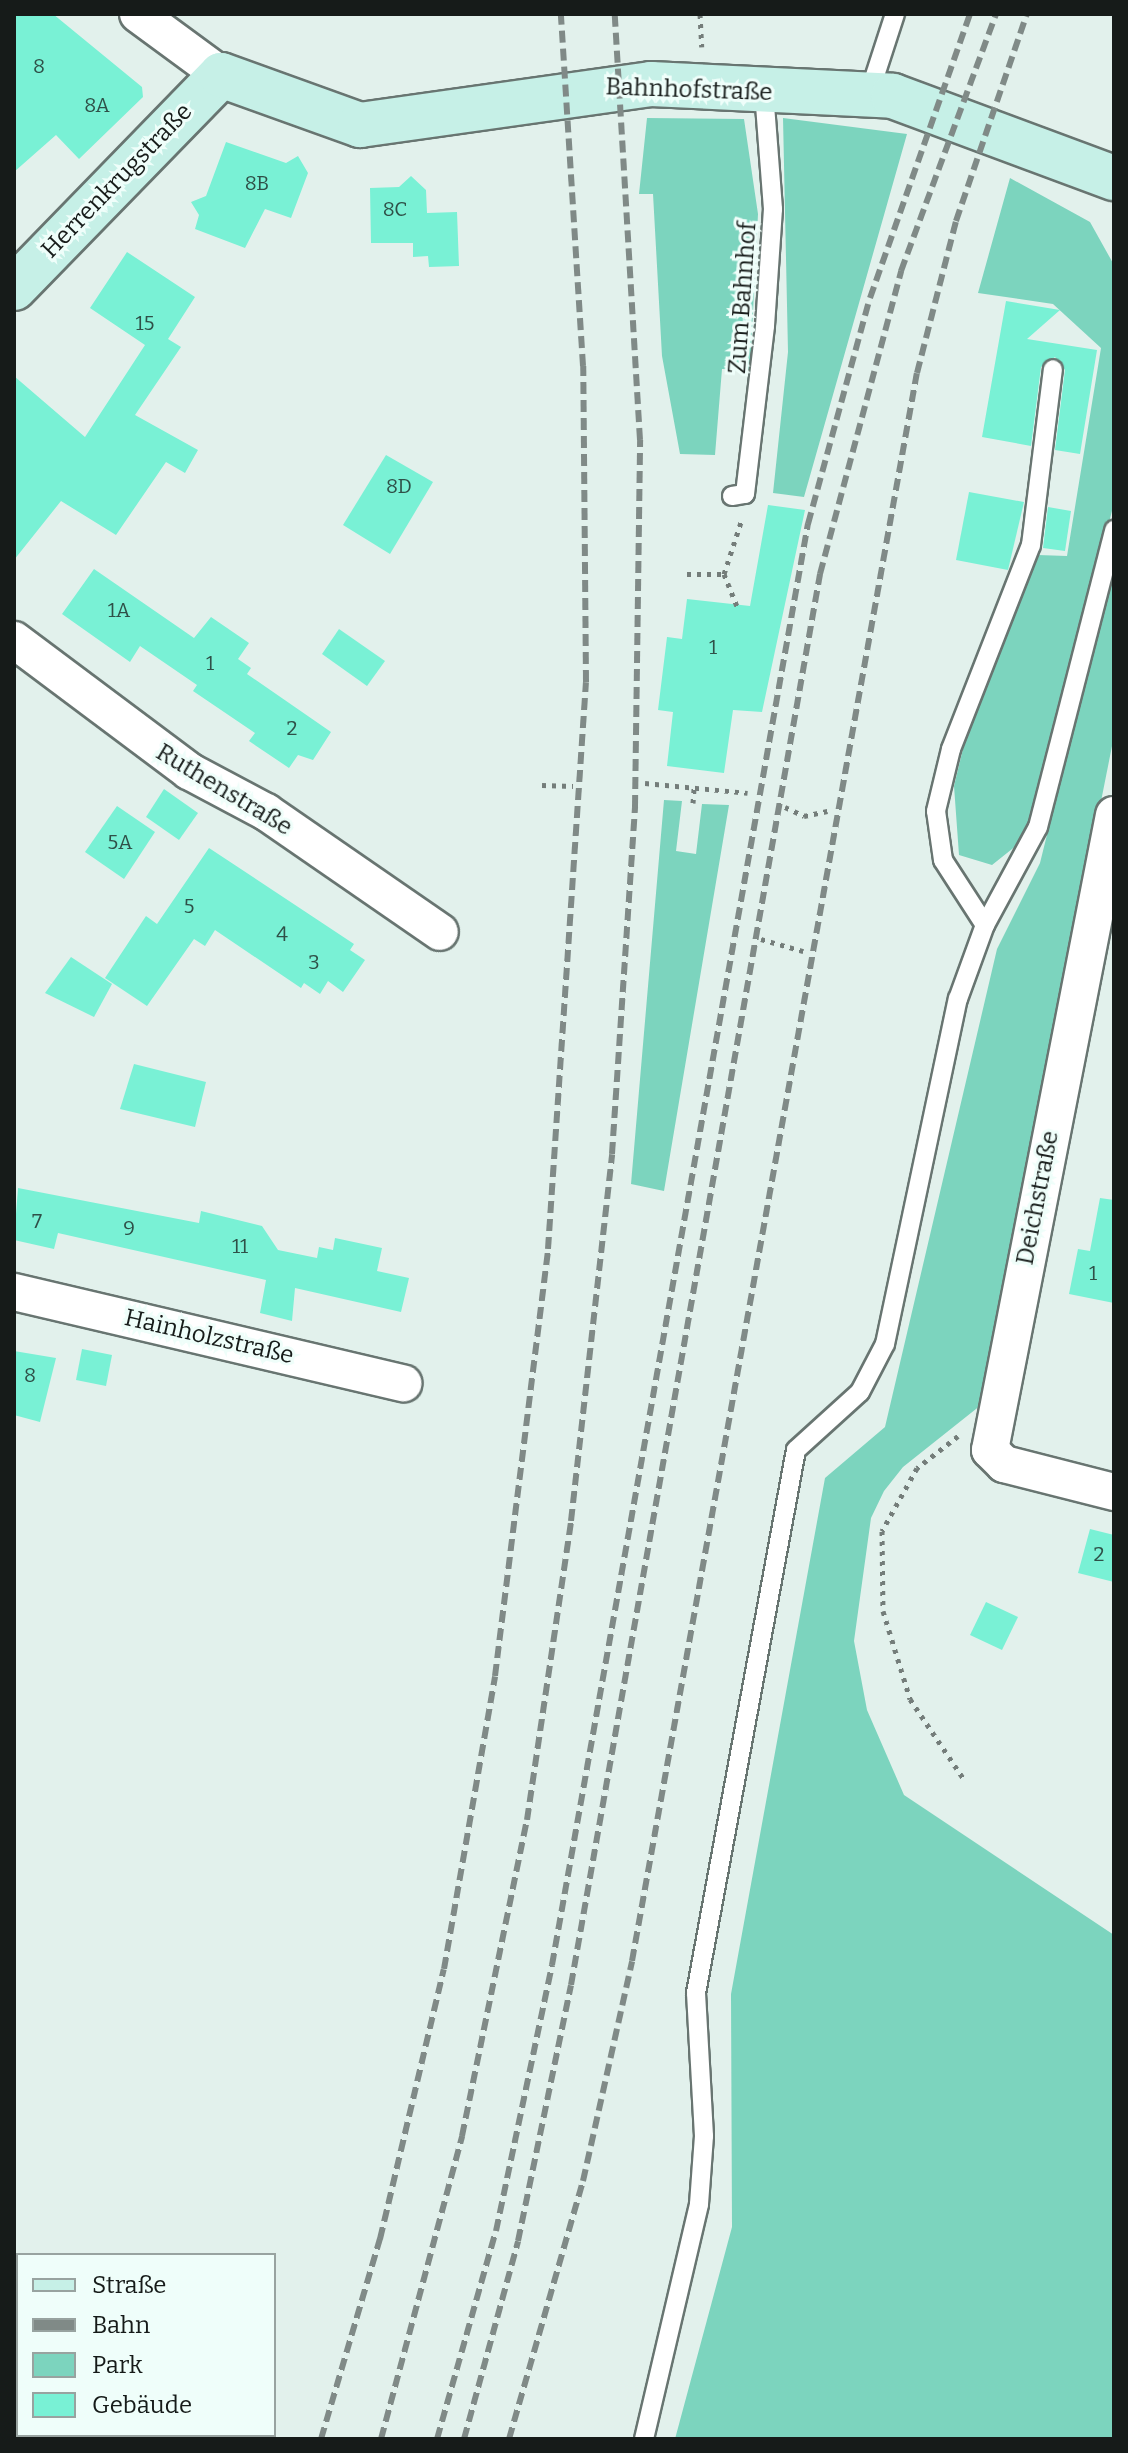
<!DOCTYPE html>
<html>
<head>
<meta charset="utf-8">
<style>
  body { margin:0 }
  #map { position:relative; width:1128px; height:2453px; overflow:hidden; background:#e2f1ec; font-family:Bitter,serif }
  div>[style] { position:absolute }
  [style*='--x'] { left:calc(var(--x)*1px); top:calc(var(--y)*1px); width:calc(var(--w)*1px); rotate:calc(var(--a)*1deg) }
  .green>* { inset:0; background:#7cd4be }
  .building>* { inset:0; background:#79f1d5 }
  .path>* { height:5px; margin-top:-2.5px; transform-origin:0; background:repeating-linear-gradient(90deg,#747d7a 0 4px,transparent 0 10px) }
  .roads { filter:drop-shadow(2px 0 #687571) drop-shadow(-2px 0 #687571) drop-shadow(0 2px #687571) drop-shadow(0 -2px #687571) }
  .lane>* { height:18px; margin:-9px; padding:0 9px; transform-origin:9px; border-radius:9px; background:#fff }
  .street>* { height:36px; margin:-18px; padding:0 18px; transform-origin:18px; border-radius:18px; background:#fff }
  .secondary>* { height:44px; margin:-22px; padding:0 22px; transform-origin:22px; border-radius:22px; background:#c6f0e7 }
  .rail>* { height:6px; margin-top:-3px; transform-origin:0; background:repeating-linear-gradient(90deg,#808a87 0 12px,transparent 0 18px) }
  span { translate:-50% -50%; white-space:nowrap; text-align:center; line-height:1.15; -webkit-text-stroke:6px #effefa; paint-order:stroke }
  .number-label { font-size:20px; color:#2f5048 }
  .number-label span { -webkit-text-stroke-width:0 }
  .street-label { font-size:24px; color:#161b19 }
  .frame { position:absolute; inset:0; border:16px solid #161b19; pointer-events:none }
  .legend { position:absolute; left:16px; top:2253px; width:260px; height:184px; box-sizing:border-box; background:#effefa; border:2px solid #98a3a0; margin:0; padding:10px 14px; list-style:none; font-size:24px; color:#161b19 }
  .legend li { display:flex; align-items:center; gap:16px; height:40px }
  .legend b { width:40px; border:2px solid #98a3a0 }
</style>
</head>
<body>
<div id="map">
  <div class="green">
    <div style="clip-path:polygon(647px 118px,744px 119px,758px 214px,750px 370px,722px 369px,715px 455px,680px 454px,662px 356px,653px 194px,639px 194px)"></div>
    <div style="clip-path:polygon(783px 118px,907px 134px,804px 497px,773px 493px,788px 352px)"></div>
    <div style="clip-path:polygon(1010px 178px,1090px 222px,1114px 265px,1114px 503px,1034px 816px,1022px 841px,992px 865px,959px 855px,954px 786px,968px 728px,1038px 555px,1067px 556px,1101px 348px,1053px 304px,978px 293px)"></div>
    <div style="clip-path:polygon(1114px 564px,1114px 736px,981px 1405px,903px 1467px,884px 1491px,871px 1518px,854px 1641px,867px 1710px,904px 1795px,1114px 1935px,1114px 2439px,675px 2439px,732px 2227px,731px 1994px,825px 1478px,885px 1427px,997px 949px,1040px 863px)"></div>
    <div style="clip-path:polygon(664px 800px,682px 801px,676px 851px,696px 854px,702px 804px,729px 805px,664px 1191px,631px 1184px)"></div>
  </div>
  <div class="building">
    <div style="clip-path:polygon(14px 14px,53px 14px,142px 87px,143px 97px,79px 159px,56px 135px,14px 172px)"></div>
    <div style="clip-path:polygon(226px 142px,286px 163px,298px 156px,308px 173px,291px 218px,265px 209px,245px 248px,195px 229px,199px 215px,191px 202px,206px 196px)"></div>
    <div style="clip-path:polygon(411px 176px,426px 190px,427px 213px,457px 212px,459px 266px,429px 267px,428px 256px,413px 257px,413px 243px,371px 243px,370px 188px,399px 187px)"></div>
    <div style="clip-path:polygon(127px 252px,195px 297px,168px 339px,181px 347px,135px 415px,198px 450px,185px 473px,166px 462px,116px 535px,61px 501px,14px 560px,14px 376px,85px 437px,145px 345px,90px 308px)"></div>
    <div style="clip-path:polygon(1006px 301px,1060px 310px,1027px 339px,1097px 350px,1080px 454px,1055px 450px,1065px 370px,1055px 357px,1041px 367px,1031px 446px,982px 437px)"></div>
    <div style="clip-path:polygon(386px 455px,433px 482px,390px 554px,343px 525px)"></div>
    <div style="clip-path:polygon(969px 492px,1024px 502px,1008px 570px,956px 560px)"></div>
    <div style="clip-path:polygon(768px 505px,805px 510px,762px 712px,733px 710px,724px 773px,667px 766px,673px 712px,658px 710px,667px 637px,682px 639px,687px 599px,750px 606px)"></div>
    <div style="clip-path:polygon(1048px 507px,1071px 511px,1065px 551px,1043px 548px)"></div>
    <div style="clip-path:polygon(94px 569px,194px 638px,211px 617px,249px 643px,238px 659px,251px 668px,247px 674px,331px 732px,313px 760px,298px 755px,289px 768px,249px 741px,255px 733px,193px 691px,197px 685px,140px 646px,130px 662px,62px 614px)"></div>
    <div style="clip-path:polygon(339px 629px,385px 661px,367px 686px,322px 654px)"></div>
    <div style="clip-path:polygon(164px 789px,198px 813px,179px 840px,146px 817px)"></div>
    <div style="clip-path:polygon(117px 806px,155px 832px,124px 879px,85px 852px)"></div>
    <div style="clip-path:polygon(209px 848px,354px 944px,350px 950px,365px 960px,343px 992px,328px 981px,320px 994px,304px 983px,301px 988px,215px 930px,205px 946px,194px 939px,147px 1006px,105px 978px,146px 916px,157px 924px)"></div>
    <div style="clip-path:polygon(71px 957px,112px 984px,94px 1017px,45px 993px)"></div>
    <div style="clip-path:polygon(134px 1064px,206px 1082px,195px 1127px,120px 1109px)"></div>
    <div style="clip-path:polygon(18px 1188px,199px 1223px,201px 1211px,262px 1226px,278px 1250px,317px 1258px,319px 1247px,333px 1250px,335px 1238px,382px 1248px,377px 1271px,409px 1278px,401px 1312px,295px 1288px,292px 1321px,260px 1313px,266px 1280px,58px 1233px,54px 1249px,14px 1240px)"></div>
    <div style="clip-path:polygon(1100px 1198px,1114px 1200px,1114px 1303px,1069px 1294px,1078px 1249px,1090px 1251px)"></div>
    <div style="clip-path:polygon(82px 1349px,112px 1355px,106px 1386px,76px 1380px)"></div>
    <div style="clip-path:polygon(14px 1351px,56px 1358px,40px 1422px,14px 1415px)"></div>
    <div style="clip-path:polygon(1090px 1529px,1114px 1535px,1114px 1582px,1078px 1573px)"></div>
    <div style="clip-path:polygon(986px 1602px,1018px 1617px,1002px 1650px,970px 1635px)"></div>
  </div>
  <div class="path">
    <div style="--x:700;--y:14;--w:33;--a:87"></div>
    <div style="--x:687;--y:574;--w:37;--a:0"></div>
    <div style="--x:724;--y:574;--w:58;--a:-71.9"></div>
    <div style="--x:724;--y:574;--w:35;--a:68"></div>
    <div style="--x:645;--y:783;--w:103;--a:5.5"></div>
    <div style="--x:542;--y:785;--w:31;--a:2"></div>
    <div style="--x:693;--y:803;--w:15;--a:-86"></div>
    <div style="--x:785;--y:807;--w:21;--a:25"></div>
    <div style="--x:804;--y:816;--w:24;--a:-12"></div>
    <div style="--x:761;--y:939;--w:44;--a:15.9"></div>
    <div style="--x:958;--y:1436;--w:52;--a:142"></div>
    <div style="--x:917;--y:1468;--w:72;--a:119.1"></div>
    <div style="--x:882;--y:1531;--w:80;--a:89.3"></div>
    <div style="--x:883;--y:1611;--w:92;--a:72.9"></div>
    <div style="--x:910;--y:1699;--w:99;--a:56.1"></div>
  </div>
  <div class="roads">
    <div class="lane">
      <div style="--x:869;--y:94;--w:84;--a:-72"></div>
      <div style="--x:732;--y:496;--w:13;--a:-9"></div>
      <div style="--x:745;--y:494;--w:169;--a:-83.2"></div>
      <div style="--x:765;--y:326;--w:117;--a:-86.1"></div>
      <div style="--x:773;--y:209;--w:118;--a:-94.4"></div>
      <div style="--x:985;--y:925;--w:77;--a:-122.9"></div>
      <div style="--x:943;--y:860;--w:49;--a:-98.1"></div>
      <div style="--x:936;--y:811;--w:64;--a:-76.4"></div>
      <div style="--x:951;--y:749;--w:219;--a:-68.6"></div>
      <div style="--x:1031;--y:545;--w:177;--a:-82.9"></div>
      <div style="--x:644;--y:2439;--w:241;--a:-76.8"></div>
      <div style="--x:699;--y:2204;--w:68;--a:-85.8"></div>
      <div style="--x:704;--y:2136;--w:143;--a:-93.2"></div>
      <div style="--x:696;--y:1993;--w:552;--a:-79.57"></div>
      <div style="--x:796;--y:1450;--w:86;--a:-42.2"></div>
      <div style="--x:860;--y:1392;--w:54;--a:-62.5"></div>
      <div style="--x:885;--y:1344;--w:353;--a:-78.1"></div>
      <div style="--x:958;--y:999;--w:79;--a:-70"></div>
      <div style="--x:985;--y:925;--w:111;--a:-61.6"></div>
      <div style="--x:1038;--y:827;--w:307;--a:-75.6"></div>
    </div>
    <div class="street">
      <div style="--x:138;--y:14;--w:103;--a:36.3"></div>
      <div style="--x:14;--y:640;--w:219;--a:36.8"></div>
      <div style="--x:189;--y:771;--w:87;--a:28"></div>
      <div style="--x:266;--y:812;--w:211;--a:34.6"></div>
      <div style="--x:1114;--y:815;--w:647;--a:101.05"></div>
      <div style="--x:990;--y:1450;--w:20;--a:45"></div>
      <div style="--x:1004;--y:1464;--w:114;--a:14.3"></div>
      <div style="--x:14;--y:1292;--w:400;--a:13.2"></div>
    </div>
    <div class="secondary">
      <div style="--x:14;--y:288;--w:297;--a:-45.8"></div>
      <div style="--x:221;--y:75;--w:148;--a:19.8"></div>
      <div style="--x:360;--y:125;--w:294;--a:-8"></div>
      <div style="--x:651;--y:84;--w:242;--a:2.8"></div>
      <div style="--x:893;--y:96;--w:236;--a:20.4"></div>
    </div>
  </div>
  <div class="rail">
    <div style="--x:321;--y:2439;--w:209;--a:-73.6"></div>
    <div style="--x:380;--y:2239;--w:277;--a:-76.7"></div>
    <div style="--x:444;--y:1969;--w:297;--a:-80.1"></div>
    <div style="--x:495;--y:1676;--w:430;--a:-82.9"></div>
    <div style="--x:548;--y:1249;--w:568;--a:-86.17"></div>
    <div style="--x:586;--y:682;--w:316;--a:-90.5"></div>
    <div style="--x:583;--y:366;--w:353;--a:-93.6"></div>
    <div style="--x:381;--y:2439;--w:314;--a:-75"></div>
    <div style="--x:462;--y:2136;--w:323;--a:-78.4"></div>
    <div style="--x:527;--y:1820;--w:302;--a:-81.6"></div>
    <div style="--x:571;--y:1521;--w:369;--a:-83.6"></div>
    <div style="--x:612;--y:1154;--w:348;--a:-86.2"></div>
    <div style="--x:635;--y:807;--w:367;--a:-89.2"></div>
    <div style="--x:640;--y:440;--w:427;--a:-93.4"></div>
    <div style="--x:437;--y:2439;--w:216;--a:-74.2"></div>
    <div style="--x:496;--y:2231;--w:272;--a:-78.1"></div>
    <div style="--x:552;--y:1965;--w:1464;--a:-79.93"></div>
    <div style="--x:808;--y:524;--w:234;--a:-74.7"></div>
    <div style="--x:870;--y:298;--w:301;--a:-70.6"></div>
    <div style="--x:464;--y:2439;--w:205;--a:-74.7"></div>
    <div style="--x:518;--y:2241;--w:261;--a:-78.3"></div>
    <div style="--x:571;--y:1985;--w:1433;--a:-79.99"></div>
    <div style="--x:820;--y:574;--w:314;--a:-75"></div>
    <div style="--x:901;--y:271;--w:274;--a:-69.7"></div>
    <div style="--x:509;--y:2439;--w:268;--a:-74"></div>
    <div style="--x:583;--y:2181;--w:225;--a:-77.4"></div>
    <div style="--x:632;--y:1961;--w:1613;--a:-79.83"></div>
    <div style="--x:917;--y:373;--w:157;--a:-75.6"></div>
    <div style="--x:956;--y:221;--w:219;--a:-71.1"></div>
  </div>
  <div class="number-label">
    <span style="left:39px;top:66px">8</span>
    <span style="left:97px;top:105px">8A</span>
    <span style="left:257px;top:183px">8B</span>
    <span style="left:395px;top:209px">8C</span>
    <span style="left:145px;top:323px">15</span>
    <span style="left:399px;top:486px">8D</span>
    <span style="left:119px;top:610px">1A</span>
    <span style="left:713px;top:647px">1</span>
    <span style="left:210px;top:663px">1</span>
    <span style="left:292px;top:728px">2</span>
    <span style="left:120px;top:842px">5A</span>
    <span style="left:189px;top:906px">5</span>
    <span style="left:282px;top:934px">4</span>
    <span style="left:314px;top:962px">3</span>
    <span style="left:37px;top:1221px">7</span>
    <span style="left:129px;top:1228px">9</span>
    <span style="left:240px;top:1246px">11</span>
    <span style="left:1093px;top:1273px">1</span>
    <span style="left:30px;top:1375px">8</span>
    <span style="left:1099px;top:1554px">2</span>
  </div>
  <div class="street-label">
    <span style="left:689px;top:90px;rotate:2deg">Bahnhofstraße</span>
    <span style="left:117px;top:181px;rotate:-46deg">Herrenkrugstraße</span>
    <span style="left:743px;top:298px;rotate:-86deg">Zum Bahnhof</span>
    <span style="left:224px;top:790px;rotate:31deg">Ruthenstraße</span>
    <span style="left:1038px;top:1198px;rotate:-79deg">Deichstraße</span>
    <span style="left:209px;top:1337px;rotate:13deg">Hainholzstraße</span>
  </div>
  <div class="frame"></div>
  <ul class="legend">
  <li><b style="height:10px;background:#c6f0e7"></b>Straße</li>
  <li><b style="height:10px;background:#808a87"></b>Bahn</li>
  <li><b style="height:22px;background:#7cd4be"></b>Park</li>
  <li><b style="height:22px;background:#79f1d5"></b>Gebäude</li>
  </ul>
</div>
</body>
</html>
